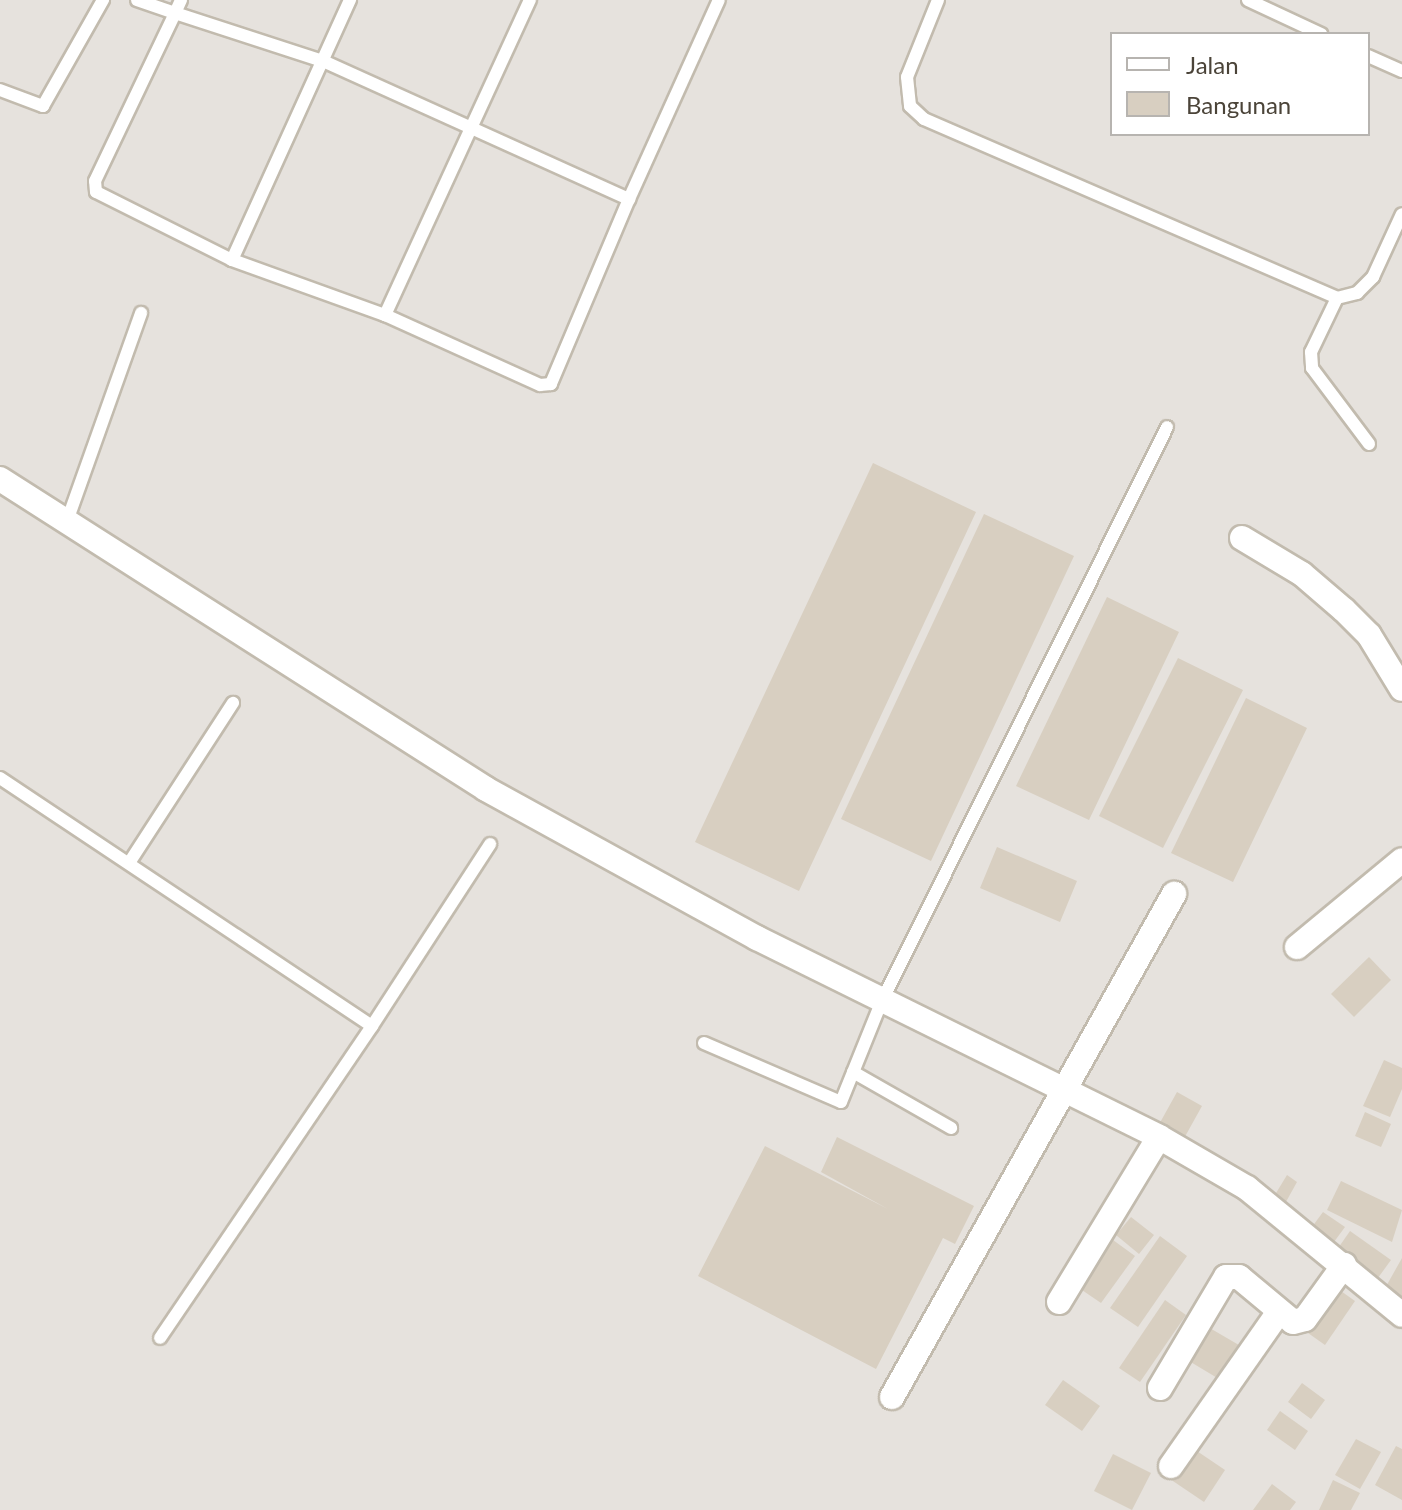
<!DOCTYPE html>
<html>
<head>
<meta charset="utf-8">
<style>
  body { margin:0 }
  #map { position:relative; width:1402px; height:1510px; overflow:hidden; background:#f6f3ec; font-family:Lato,sans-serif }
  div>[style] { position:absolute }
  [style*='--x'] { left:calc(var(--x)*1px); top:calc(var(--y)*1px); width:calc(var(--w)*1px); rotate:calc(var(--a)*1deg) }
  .industrial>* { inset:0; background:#e6e2dd }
  .building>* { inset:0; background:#d8cfc1 }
  .roads { filter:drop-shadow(2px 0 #c2bbae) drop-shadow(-2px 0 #c2bbae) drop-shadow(0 2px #c2bbae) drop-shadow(0 -2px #c2bbae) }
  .service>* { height:12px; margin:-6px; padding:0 6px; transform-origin:6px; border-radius:6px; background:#fff }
  .minor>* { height:24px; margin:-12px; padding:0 12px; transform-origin:12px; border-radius:12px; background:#fff }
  span { translate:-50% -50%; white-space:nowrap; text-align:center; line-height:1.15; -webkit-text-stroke:6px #fff; paint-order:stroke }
  .legend { position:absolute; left:1110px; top:32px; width:260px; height:104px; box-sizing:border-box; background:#fff; border:2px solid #b7b4b0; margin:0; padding:10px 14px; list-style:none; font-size:24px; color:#4b4439 }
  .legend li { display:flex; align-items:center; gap:16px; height:40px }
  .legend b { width:40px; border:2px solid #b7b4b0 }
</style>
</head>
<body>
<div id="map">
  <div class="industrial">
    <div style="clip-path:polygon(evenodd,0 0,1402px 0,1402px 1510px,0 1510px,0 0,1112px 34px,1368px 34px,1368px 134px,1112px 134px,1112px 34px)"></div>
  </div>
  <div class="building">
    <div style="clip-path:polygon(873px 463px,976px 512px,799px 891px,695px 842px)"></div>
    <div style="clip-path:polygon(984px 514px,1074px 556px,931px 861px,841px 819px)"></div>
    <div style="clip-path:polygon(1107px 597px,1179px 632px,1089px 820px,1016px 786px)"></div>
    <div style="clip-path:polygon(1178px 658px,1243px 690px,1163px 848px,1099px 816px)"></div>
    <div style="clip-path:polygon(1246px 698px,1307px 728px,1233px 882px,1171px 853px)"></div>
    <div style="clip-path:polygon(997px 847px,1077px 881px,1060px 922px,980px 888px)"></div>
    <div style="clip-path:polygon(1369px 957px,1391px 980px,1354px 1017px,1331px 994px)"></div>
    <div style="clip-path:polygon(1384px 1060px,1402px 1068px,1402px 1089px,1390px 1117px,1363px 1106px)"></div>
    <div style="clip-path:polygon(1177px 1092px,1202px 1106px,1182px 1142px,1157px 1128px)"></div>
    <div style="clip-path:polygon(1365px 1112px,1391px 1124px,1381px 1147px,1355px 1136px)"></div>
    <div style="clip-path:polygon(837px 1137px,974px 1206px,955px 1244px,943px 1238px,876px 1369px,698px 1276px,765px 1146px,888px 1209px,821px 1172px)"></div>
    <div style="clip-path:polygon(1287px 1175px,1297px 1182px,1282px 1209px,1270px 1203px)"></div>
    <div style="clip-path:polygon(1341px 1181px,1402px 1210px,1392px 1242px,1327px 1210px)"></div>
    <div style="clip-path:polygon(1323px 1212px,1345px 1227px,1331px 1246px,1309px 1231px)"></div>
    <div style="clip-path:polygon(1131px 1217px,1154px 1235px,1139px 1254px,1116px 1235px)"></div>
    <div style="clip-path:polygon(1350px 1231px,1391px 1260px,1375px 1282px,1334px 1254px)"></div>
    <div style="clip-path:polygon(1160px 1236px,1187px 1256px,1138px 1327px,1110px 1308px)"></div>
    <div style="clip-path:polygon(1113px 1240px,1135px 1256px,1101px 1303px,1079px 1288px)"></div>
    <div style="clip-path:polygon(1402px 1258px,1402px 1300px,1384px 1290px)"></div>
    <div style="clip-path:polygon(1338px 1289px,1355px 1301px,1325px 1345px,1308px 1333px)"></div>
    <div style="clip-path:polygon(1165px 1300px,1186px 1315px,1140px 1382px,1119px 1368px)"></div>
    <div style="clip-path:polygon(1208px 1327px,1244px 1348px,1224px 1382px,1189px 1361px)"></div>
    <div style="clip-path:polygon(1063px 1380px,1100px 1406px,1082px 1431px,1045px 1405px)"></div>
    <div style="clip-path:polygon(1302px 1383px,1325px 1400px,1311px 1419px,1288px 1402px)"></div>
    <div style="clip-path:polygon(1280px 1411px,1308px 1431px,1295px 1450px,1267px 1430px)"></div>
    <div style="clip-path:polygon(1356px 1439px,1381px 1452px,1360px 1489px,1335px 1475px)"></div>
    <div style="clip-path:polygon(1188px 1445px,1225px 1470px,1204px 1502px,1167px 1477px)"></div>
    <div style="clip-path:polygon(1396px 1446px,1402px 1449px,1402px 1500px,1375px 1485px)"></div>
    <div style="clip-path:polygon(1113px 1454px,1151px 1473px,1132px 1510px,1094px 1491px)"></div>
    <div style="clip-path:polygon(1333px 1480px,1360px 1493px,1351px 1510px,1319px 1510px)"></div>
    <div style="clip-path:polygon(1272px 1484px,1296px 1502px,1290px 1510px,1253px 1510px)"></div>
  </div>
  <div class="roads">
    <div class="service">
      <div style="--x:137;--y:0;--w:40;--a:18.9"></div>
      <div style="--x:175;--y:13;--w:156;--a:18"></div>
      <div style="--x:323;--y:61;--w:336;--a:24.3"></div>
      <div style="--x:629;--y:199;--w:201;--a:112.9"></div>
      <div style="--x:551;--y:384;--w:11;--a:175"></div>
      <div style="--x:540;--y:385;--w:170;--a:-155.7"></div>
      <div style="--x:385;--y:315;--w:163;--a:-160.2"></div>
      <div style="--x:232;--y:260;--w:152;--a:-153.4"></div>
      <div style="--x:96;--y:192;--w:11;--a:-95"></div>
      <div style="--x:95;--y:181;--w:186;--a:-64.5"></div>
      <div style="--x:175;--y:13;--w:14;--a:-65"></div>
      <div style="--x:938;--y:0;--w:83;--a:111.9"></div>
      <div style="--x:907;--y:77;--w:29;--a:84"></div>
      <div style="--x:910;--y:106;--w:19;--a:43"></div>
      <div style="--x:924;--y:119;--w:450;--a:23.4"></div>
      <div style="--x:1337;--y:298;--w:21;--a:-14"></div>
      <div style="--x:1357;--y:293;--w:23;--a:-45"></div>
      <div style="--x:1373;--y:277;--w:69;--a:-65.3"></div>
      <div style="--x:1248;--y:0;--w:81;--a:25"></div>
      <div style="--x:1368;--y:56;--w:37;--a:24"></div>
      <div style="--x:0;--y:90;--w:46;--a:20.4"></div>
      <div style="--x:43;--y:106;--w:122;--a:-60.5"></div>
      <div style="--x:629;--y:199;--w:218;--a:-65.7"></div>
      <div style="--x:232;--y:260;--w:286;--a:-65.6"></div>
      <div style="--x:1337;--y:298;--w:60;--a:115.7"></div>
      <div style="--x:1311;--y:352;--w:16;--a:86"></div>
      <div style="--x:1312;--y:368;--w:95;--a:53.1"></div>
      <div style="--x:385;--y:315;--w:347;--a:-65.3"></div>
      <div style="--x:67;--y:521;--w:221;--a:-70.4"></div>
      <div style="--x:0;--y:778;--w:447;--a:33.7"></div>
      <div style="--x:372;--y:1026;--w:377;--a:124.2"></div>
      <div style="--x:129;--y:863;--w:191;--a:-57"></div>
      <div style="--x:372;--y:1026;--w:217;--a:-57"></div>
      <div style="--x:704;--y:1043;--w:149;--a:23.3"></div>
      <div style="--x:841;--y:1102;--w:107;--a:-68"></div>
      <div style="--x:881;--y:1003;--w:643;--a:-63.59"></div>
      <div style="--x:853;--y:1072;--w:113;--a:29.7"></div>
    </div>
    <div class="minor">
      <div style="--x:0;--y:479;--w:576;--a:32.53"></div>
      <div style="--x:486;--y:789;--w:309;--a:28.8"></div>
      <div style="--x:757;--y:938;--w:449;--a:26.3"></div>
      <div style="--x:1159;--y:1137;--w:102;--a:30.1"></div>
      <div style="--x:1247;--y:1188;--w:200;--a:39.3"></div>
      <div style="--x:1242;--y:538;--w:70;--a:31"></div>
      <div style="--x:1302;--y:574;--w:55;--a:40.6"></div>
      <div style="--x:1344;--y:610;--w:35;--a:45"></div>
      <div style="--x:1369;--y:635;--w:63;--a:58.6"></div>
      <div style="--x:1297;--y:947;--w:136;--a:-39.6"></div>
      <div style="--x:1059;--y:1302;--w:193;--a:-58.8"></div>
      <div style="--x:1160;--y:1388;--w:129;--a:-59.3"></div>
      <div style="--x:1226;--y:1277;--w:13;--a:0"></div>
      <div style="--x:1239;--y:1277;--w:70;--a:39.8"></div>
      <div style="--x:1293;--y:1322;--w:12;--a:-14"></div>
      <div style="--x:1305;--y:1319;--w:67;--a:-54.2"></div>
      <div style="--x:892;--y:1397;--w:577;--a:-60.72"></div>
      <div style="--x:1171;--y:1466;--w:188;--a:-55"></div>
    </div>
  </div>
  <ul class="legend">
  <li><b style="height:10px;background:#fff"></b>Jalan</li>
  <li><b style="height:22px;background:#d8cfc1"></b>Bangunan</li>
  </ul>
</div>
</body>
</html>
